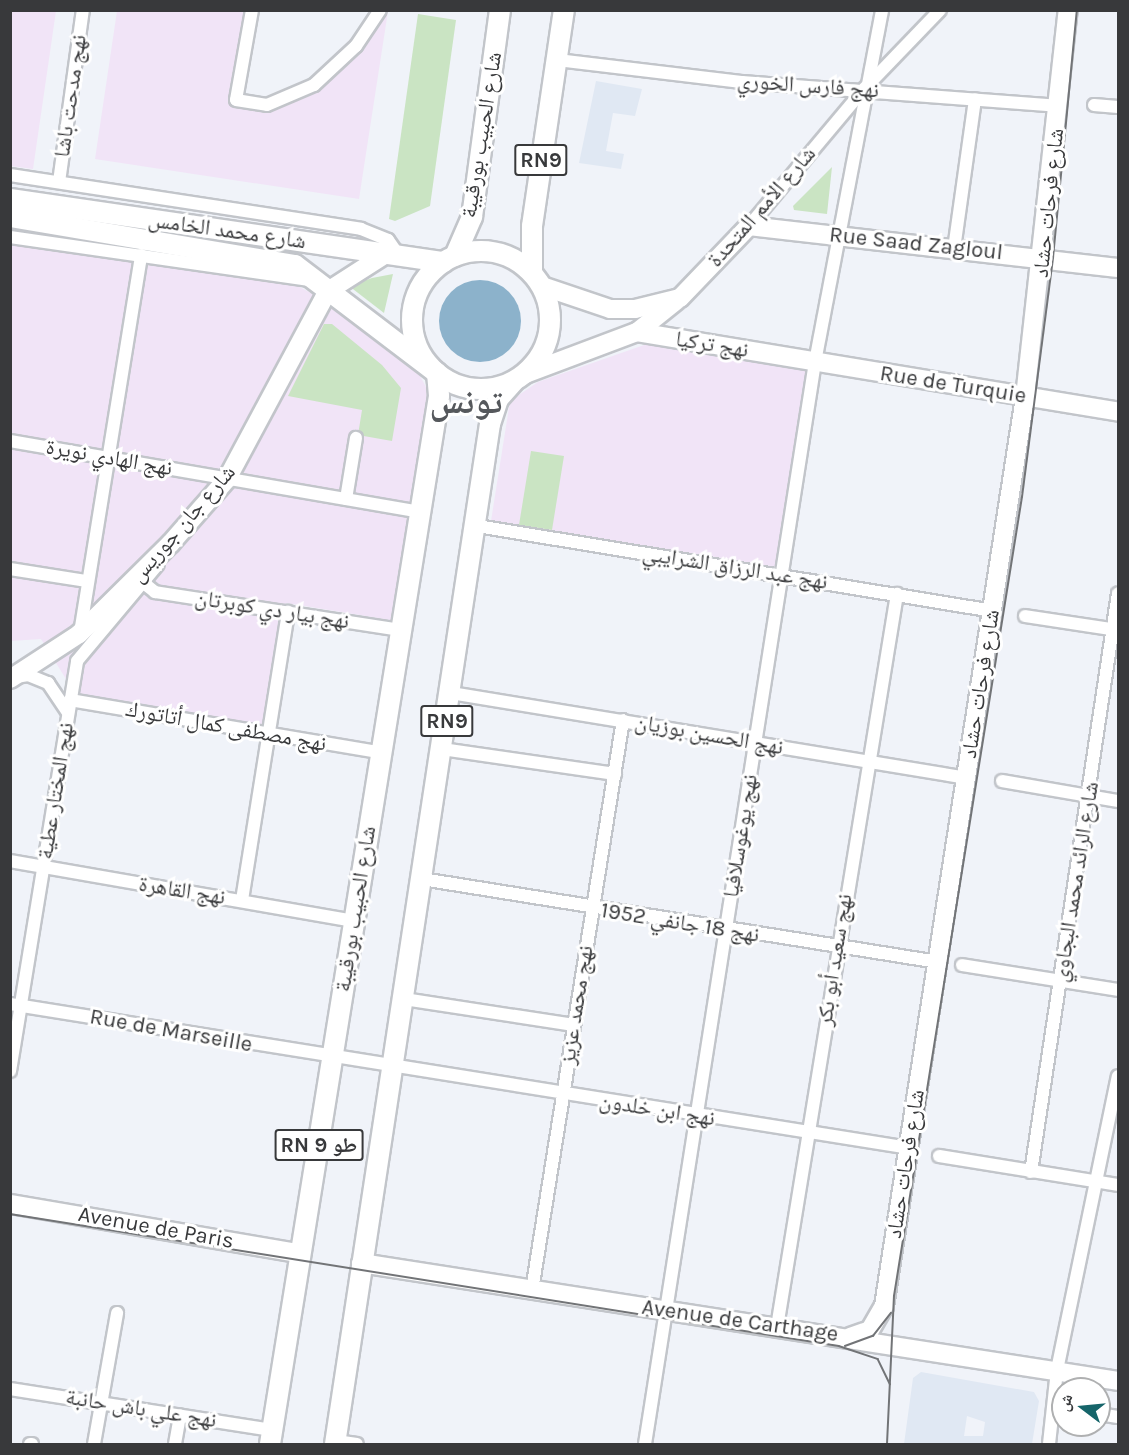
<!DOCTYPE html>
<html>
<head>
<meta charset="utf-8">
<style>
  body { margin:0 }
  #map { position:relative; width:1129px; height:1455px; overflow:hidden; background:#f0f3f9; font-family:Karla,"Noto Naskh Arabic",sans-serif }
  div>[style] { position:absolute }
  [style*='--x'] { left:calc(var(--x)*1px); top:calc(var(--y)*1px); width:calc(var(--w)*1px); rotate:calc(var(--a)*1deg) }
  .commercial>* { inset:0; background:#f1e4f7 }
  .built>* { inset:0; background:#e0e8f3 }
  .green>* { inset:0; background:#cae4c3 }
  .water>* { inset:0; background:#8cb2cb }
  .round { border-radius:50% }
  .roads { filter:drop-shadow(2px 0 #c2c5ca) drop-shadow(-2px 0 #c2c5ca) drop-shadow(0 2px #c2c5ca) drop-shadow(0 -2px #c2c5ca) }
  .street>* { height:12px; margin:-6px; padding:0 6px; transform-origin:6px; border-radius:6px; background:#fff }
  .secondary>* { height:18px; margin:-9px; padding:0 9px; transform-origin:9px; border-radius:9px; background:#fff }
  .primary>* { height:20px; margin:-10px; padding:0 10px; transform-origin:10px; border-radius:10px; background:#fff }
  .primary>.ring { margin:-10px; padding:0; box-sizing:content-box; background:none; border:20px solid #fff; border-radius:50% }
  .tram>* { height:1.5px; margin:-0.75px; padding:0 0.75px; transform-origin:0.75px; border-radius:0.75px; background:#727477 }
  span { translate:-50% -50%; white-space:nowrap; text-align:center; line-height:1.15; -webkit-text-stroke:6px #fff; paint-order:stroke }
  .shield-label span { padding:2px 4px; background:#fff; border:2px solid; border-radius:4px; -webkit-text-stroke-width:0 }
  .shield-label { font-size:21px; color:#38393b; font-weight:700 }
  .street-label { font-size:22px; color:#38393b }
  .town-label { font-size:34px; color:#55585c; font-weight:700 }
  .frame { position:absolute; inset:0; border:12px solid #38393b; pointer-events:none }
  .north { position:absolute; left:1051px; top:1377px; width:60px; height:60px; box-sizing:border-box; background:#fff; border:2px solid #afb0b1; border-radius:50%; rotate:286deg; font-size:16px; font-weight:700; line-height:24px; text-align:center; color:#38393b }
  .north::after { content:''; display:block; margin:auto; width:21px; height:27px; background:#16656a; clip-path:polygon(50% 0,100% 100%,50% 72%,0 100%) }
</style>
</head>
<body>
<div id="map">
  <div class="commercial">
    <div style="clip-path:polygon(10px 11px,56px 11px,33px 169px,11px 166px)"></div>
    <div style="clip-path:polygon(117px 11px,244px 11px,230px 104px,261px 109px,317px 92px,388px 11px,359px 199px,95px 159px)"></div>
    <div style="clip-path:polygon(11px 244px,294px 284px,343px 310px,419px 374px,426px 387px,430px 402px,396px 621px,286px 603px,265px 728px,76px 695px,41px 639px,11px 641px)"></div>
    <div style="clip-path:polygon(647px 344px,807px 370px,776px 567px,491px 521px,510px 401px,538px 382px)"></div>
  </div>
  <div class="built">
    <div style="clip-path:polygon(596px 81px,642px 89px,635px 116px,613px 113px,606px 151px,624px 154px,621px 169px,579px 163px)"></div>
    <div style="clip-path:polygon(evenodd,921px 1372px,1034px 1392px,1039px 1401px,1032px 1444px,904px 1444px,913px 1378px,921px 1372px,967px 1416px,985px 1422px,983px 1436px,964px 1436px,967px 1416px)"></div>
  </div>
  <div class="green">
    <div style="clip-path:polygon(418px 14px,456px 20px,430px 206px,395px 221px,389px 219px)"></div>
    <div style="clip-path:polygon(832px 167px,827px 214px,794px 210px,793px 206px)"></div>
    <div style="clip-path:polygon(393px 274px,384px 313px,349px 286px,372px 278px)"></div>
    <div style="clip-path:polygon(324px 324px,332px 324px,382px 365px,401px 388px,392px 441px,358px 435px,362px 410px,288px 396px)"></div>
    <div style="clip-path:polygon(531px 451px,564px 456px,552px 530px,519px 525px)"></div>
  </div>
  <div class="water">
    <div class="round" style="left:439px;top:280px;width:82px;height:82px"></div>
  </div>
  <div class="roads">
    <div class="street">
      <div style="--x:252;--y:10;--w:91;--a:100.1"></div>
      <div style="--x:236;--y:100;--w:31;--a:9"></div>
      <div style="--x:267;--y:105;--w:51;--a:-23.1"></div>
      <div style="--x:314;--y:85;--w:57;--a:-42.9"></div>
      <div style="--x:356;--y:46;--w:43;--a:-56.3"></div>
      <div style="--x:557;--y:60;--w:186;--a:6.8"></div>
      <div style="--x:742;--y:82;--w:319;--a:4.3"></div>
      <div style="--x:1094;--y:105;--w:24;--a:5"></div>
      <div style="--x:10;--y:175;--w:355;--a:8.7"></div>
      <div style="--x:361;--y:229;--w:29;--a:22"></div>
      <div style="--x:388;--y:240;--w:21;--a:55"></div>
      <div style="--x:59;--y:182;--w:174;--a:-82.1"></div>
      <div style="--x:749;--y:226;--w:180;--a:-50"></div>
      <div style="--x:865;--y:88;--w:108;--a:-46.1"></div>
      <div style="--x:10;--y:237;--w:308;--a:8.2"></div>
      <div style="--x:954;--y:249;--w:151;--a:-82"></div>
      <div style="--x:10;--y:441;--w:416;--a:9.8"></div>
      <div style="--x:346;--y:499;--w:62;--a:-80.7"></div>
      <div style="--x:477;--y:526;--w:523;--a:9.35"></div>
      <div style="--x:10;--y:569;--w:78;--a:8.9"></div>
      <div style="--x:145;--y:584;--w:13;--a:39"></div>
      <div style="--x:155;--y:592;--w:249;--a:8.8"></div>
      <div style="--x:1025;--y:616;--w:94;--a:8.6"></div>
      <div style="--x:80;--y:633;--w:383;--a:-80.8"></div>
      <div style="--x:16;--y:677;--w:12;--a:-9"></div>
      <div style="--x:28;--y:675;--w:22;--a:22"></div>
      <div style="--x:48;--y:683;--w:36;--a:56"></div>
      <div style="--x:451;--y:693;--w:523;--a:9.35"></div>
      <div style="--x:70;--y:700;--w:316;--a:9.6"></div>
      <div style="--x:442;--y:749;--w:175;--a:8.2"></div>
      <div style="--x:1002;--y:781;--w:118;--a:9.8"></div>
      <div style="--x:10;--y:861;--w:349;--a:9.9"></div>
      <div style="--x:422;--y:879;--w:523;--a:9.14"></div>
      <div style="--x:242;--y:900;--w:292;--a:-80.9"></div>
      <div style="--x:962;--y:965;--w:158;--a:9.1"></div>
      <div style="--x:404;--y:999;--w:172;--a:8.7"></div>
      <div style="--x:10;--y:1004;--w:910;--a:9.1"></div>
      <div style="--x:10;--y:1071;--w:415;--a:-80.7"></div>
      <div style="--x:77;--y:661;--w:126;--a:-50.1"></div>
      <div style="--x:939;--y:1156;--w:181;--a:9.2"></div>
      <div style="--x:1031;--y:1172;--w:585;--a:-81.45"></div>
      <div style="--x:532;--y:1290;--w:577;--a:-80.93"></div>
      <div style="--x:777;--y:1327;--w:743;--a:-80.7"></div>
      <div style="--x:10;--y:1389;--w:265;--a:8.9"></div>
      <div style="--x:1099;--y:1414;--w:19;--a:9"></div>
      <div style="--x:336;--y:1441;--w:21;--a:8"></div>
      <div style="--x:30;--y:1444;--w:2;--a:0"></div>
      <div style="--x:94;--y:1444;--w:133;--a:-80"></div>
      <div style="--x:175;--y:1444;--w:29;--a:-80"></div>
      <div style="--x:645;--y:1444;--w:1095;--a:-81.07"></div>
      <div style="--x:815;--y:362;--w:358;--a:-79.2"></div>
      <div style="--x:1049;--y:1444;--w:74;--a:-83.8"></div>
      <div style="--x:1057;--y:1370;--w:300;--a:-78.3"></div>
    </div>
    <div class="secondary">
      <div style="--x:542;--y:286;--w:72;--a:18.7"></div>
      <div style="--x:610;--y:309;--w:25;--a:0"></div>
      <div style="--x:635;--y:309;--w:46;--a:-13.7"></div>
      <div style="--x:680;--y:298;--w:100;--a:-46.2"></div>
      <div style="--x:749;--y:226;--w:371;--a:6.5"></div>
      <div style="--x:637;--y:332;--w:488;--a:9.4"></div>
      <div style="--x:525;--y:374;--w:120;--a:-20.6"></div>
      <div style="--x:637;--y:332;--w:50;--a:-38.5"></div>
      <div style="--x:10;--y:679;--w:82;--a:-33.1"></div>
      <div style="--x:79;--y:634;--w:129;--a:-44.7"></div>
      <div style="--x:171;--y:543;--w:85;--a:-48.8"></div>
      <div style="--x:227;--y:479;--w:213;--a:-61.8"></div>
      <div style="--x:328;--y:291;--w:67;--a:-32.7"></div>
      <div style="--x:10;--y:1204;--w:295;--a:9.7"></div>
      <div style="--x:361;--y:1263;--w:766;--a:8.86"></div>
      <div style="--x:850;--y:1337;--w:21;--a:-19"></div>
      <div style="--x:870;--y:1330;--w:28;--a:-60"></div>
      <div style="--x:884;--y:1306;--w:920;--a:-81.18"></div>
      <div style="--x:1025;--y:397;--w:389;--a:-83.7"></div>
    </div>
    <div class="primary">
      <div style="--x:10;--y:199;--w:438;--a:8.3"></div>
      <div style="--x:10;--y:217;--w:289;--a:9.6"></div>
      <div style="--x:295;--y:265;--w:178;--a:37.3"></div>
      <div style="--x:437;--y:373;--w:23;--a:85"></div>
      <div style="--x:439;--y:396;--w:1062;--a:99.16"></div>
      <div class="ring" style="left:412px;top:251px;width:118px;height:118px"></div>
      <div style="--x:455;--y:256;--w:43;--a:-66.4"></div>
      <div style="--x:472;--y:217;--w:209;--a:-82.3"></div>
      <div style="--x:532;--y:272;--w:46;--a:-90"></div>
      <div style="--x:532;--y:226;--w:218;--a:-81.6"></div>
      <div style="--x:335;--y:1444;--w:1032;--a:-81.36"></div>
      <div style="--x:490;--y:424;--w:26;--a:-72"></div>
      <div style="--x:498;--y:399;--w:24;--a:-48"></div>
    </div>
  </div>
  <div class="tram">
    <div style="--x:10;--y:1214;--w:839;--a:9.05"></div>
    <div style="--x:839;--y:1346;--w:41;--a:18.4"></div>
    <div style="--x:878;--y:1359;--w:28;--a:64"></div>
    <div style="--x:845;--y:1346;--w:30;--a:-20"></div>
    <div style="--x:873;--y:1336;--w:29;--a:-52"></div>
    <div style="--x:887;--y:1444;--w:148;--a:-87.3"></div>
    <div style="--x:894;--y:1296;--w:809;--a:-80.9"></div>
    <div style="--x:1022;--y:497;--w:241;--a:-82.6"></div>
    <div style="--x:1053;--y:258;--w:249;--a:-84.5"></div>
  </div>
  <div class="shield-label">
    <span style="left:541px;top:160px">RN9</span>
    <span style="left:447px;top:721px">RN9</span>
    <span style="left:319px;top:1145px">RN 9 طو</span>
  </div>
  <div class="street-label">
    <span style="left:808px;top:86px;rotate:4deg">نهج فارس الخوري</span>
    <span style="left:71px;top:96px;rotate:-82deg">نهج مدحت باشا</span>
    <span style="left:482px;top:135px;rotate:-81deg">شارع الحبيب بورقيبة</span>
    <span style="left:1049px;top:203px;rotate:-84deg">شارع فرحات حشاد</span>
    <span style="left:762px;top:207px;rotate:-49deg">شارع الأمم المتحدة</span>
    <span style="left:227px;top:231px;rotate:8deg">شارع محمد الخامس</span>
    <span style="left:916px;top:244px;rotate:6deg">Rue Saad Zagloul</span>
    <span style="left:712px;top:345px;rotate:9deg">نهج تركيا</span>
    <span style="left:953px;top:385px;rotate:9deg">Rue de Turquie</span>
    <span style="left:109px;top:458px;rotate:10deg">نهج الهادي نويرة</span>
    <span style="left:183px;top:524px;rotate:-49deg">شارع جان جوريس</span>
    <span style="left:735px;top:568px;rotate:9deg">نهج عبد الرزاق الشرايبي</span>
    <span style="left:272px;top:610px;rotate:9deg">نهج بيار دي كوبرتان</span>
    <span style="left:981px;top:684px;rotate:-81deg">شارع فرحات حشاد</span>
    <span style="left:226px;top:727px;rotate:10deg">نهج مصطفى كمال أتاتورك</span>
    <span style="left:709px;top:735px;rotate:10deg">نهج الحسين بوزيان</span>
    <span style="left:56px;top:791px;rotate:-81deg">نهج المختار عطية</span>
    <span style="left:741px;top:836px;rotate:-81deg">نهج يوغوسلافيا</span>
    <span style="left:1076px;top:882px;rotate:-81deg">شارع الرائد محمد البجاوي</span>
    <span style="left:182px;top:891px;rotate:9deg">نهج القاهرة</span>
    <span style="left:356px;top:909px;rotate:-81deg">شارع الحبيب بورقيبة</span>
    <span style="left:680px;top:923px;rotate:9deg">نهج 18 جانفي 1952</span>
    <span style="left:835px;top:960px;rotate:-81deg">نهج سعيد أبو بكر</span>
    <span style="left:577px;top:1005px;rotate:-81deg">نهج محمد عزيز</span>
    <span style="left:171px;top:1031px;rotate:10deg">Rue de Marseille</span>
    <span style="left:657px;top:1110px;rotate:9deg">نهج ابن خلدون</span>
    <span style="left:906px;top:1164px;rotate:-81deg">شارع فرحات حشاد</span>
    <span style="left:156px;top:1228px;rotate:10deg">Avenue de Paris</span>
    <span style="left:740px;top:1321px;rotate:8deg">Avenue de Carthage</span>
    <span style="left:141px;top:1409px;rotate:9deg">نهج علي باش حانبة</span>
  </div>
  <div class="town-label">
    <span style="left:466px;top:403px">تونس</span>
  </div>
  <div class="frame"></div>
  <div class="north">ش</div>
</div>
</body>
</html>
